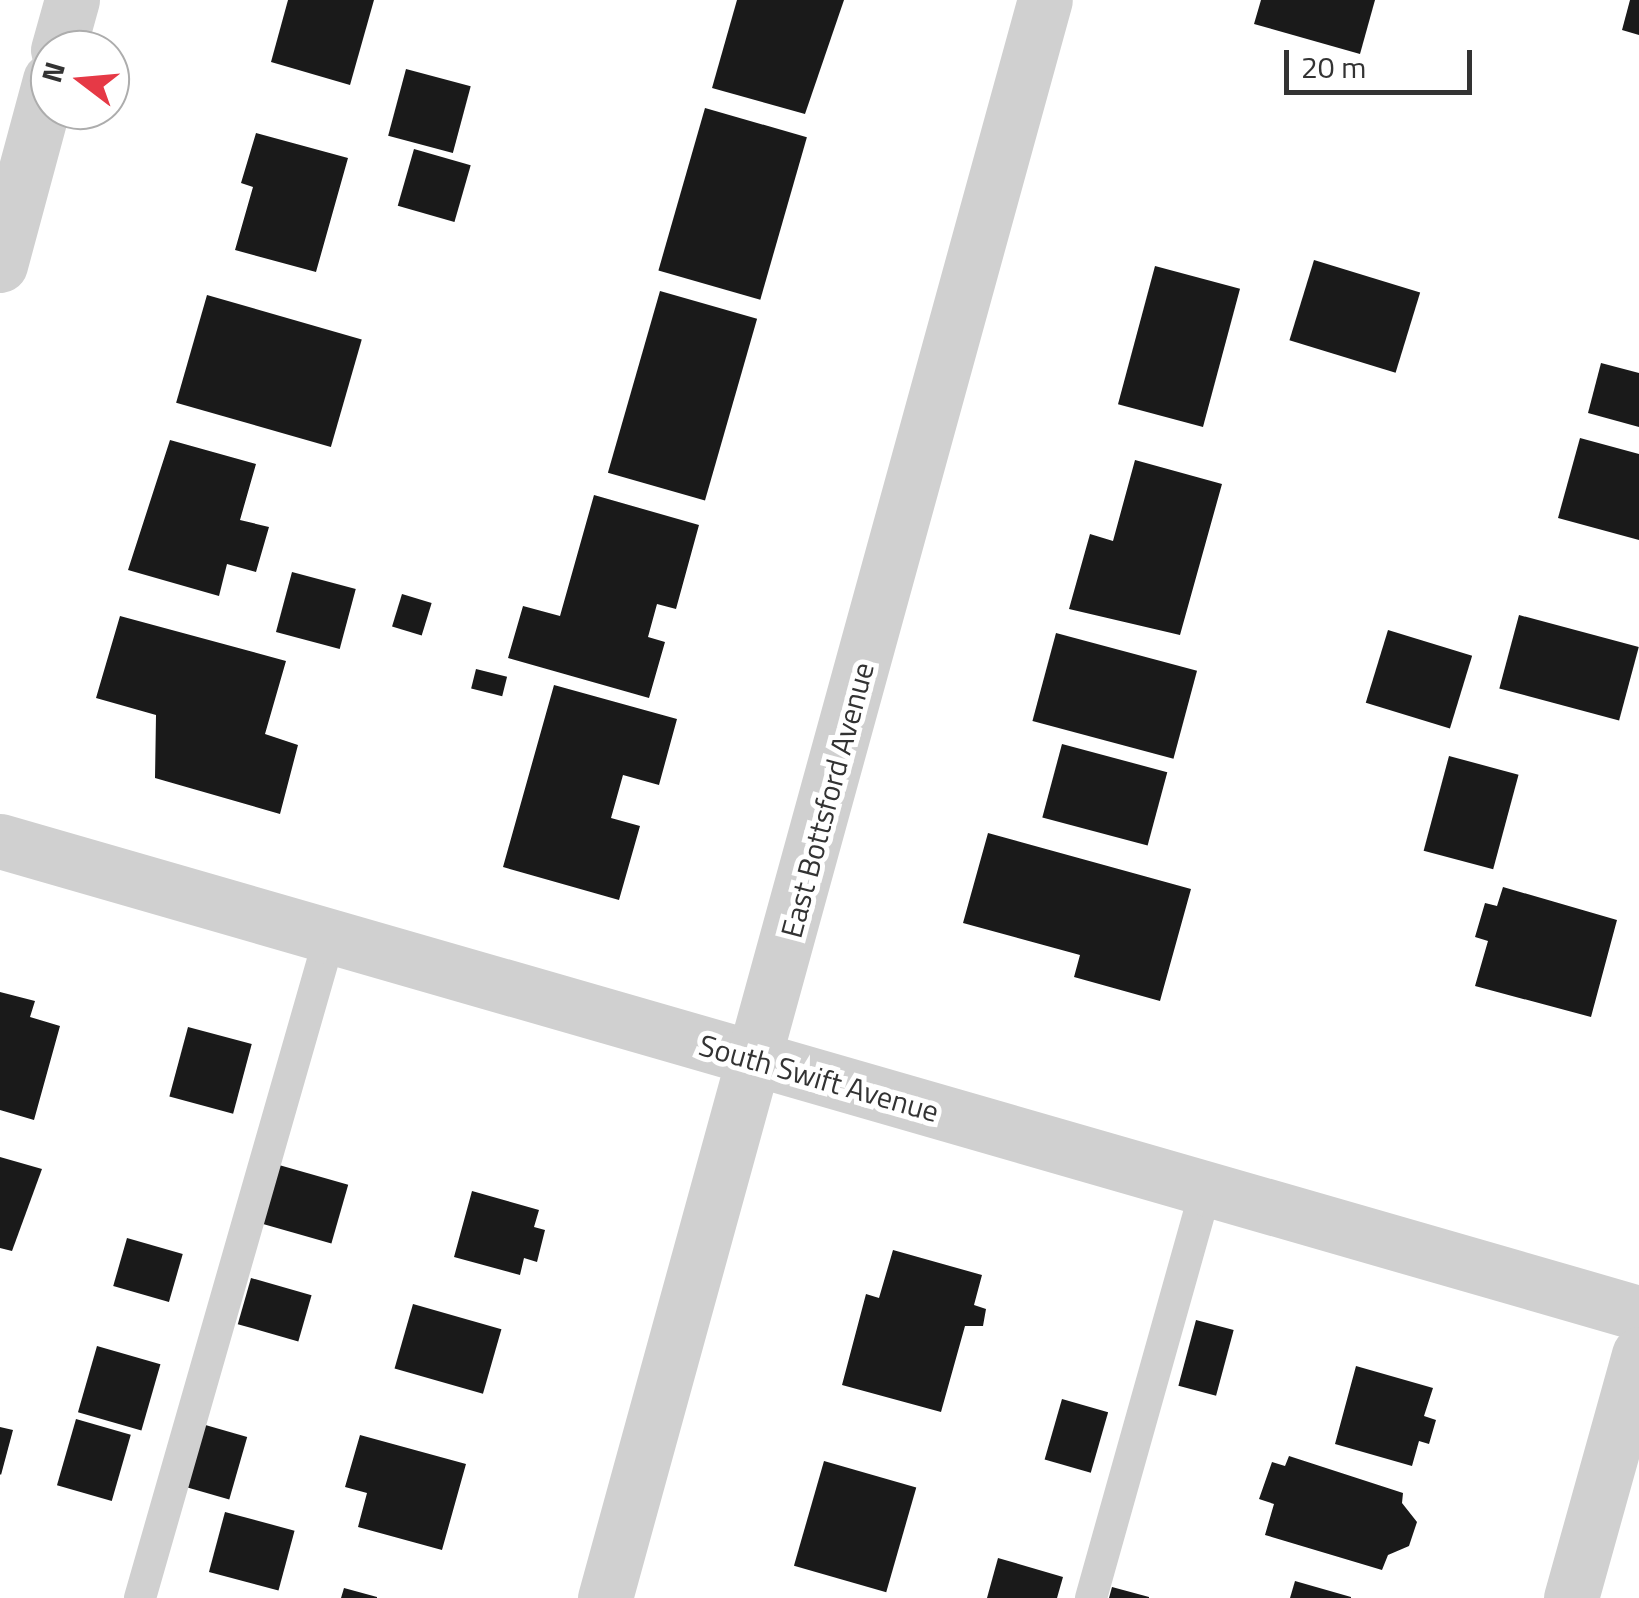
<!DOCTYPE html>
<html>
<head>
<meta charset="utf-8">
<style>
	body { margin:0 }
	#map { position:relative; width:1639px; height:1598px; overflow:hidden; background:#fff; font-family:"Titillium Web",sans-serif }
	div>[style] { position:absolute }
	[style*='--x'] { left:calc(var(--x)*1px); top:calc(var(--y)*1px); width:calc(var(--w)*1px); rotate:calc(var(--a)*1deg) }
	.building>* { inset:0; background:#1a1a1a; transform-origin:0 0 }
	.lane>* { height:32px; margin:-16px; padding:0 16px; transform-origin:16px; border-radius:16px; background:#d0d0d0 }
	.street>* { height:55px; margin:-27.5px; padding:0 27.5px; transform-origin:27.5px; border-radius:27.5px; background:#d0d0d0 }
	span { translate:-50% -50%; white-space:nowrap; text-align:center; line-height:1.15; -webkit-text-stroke:10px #fff; paint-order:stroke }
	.street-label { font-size:30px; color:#333 }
	.north { position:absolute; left:30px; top:30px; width:100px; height:100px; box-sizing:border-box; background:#fff; border:2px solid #adadad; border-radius:50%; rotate:286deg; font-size:28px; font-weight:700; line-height:40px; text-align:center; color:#333 }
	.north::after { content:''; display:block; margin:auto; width:35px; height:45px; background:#e63946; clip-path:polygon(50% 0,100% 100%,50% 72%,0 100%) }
	.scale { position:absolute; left:1284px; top:50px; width:188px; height:45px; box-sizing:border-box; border:5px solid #333; border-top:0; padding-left:12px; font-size:30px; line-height:35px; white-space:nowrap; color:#333; -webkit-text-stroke:8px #fff; paint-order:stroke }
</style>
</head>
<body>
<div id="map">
	<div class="building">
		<div style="clip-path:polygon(288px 0,374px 0,350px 85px,271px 62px)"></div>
		<div style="clip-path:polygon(737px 0,844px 0,805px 114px,712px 88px)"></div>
		<div style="clip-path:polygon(1261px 0,1375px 0,1360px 54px,1254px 24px)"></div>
		<div style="clip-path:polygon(1630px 0,1639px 0,1639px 35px,1622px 30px)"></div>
		<div style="left:406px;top:69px;width:67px;height:69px;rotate:15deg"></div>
		<div style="left:705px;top:108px;width:106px;height:169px;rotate:16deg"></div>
		<div style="clip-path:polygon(256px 133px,348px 158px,316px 272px,235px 250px,253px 187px,241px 183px)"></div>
		<div style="left:414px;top:149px;width:59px;height:59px;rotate:16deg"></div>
		<div style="left:1314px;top:260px;width:111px;height:84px;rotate:17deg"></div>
		<div style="left:1155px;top:266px;width:88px;height:143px;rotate:15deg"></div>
		<div style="left:660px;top:291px;width:101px;height:189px;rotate:16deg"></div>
		<div style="left:207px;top:295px;width:161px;height:112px;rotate:16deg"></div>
		<div style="clip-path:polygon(1601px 363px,1639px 373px,1639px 427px,1588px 413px)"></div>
		<div style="clip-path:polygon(1580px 438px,1639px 454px,1639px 540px,1558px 518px)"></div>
		<div style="clip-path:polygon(170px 440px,256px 464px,240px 520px,269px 527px,256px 572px,227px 564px,219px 596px,128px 570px)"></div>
		<div style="clip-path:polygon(1135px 460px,1222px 484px,1180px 635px,1069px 609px,1090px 534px,1113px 541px)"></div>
		<div style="clip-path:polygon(594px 495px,699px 525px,676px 609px,657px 604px,648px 637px,665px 642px,649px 698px,508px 658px,523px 606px,560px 616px)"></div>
		<div style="left:292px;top:572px;width:66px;height:62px;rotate:15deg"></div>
		<div style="left:402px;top:594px;width:31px;height:34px;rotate:17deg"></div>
		<div style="left:1519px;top:615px;width:124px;height:76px;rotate:15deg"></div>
		<div style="clip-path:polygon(120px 616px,286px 661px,265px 734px,298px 745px,280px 814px,155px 778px,156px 715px,96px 698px)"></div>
		<div style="left:1388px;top:630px;width:88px;height:76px;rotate:17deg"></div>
		<div style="left:1056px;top:633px;width:146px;height:91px;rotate:15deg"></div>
		<div style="left:476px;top:669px;width:32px;height:20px;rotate:14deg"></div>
		<div style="clip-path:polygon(554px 685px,677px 719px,659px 785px,623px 775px,611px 818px,640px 826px,619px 900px,503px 867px)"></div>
		<div style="left:1062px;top:744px;width:109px;height:76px;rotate:15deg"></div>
		<div style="left:1449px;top:756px;width:72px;height:98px;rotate:15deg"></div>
		<div style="clip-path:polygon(988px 833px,1191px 889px,1160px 1001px,1074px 977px,1080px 955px,963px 923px)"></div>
		<div style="clip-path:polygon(1503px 887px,1617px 920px,1591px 1017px,1475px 986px,1488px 941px,1475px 937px,1485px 903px,1497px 906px)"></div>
		<div style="clip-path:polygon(0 992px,35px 1001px,30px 1017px,60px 1026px,34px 1120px,0 1110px)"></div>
		<div style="left:188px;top:1027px;width:66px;height:72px;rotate:15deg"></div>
		<div style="clip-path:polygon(0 1157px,42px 1169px,12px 1251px,0 1248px)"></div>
		<div style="left:279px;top:1165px;width:72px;height:61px;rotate:16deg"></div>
		<div style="clip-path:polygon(472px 1191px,539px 1210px,534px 1227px,545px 1230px,537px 1262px,524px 1258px,520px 1275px,454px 1257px)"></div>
		<div style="left:127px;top:1238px;width:58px;height:50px;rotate:16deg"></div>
		<div style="clip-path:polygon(893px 1250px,982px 1275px,974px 1305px,986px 1309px,983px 1326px,965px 1326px,941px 1412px,842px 1385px,866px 1294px,879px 1298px)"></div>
		<div style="left:251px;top:1278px;width:63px;height:48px;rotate:16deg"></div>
		<div style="left:413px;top:1304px;width:92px;height:67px;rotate:16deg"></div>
		<div style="left:1196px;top:1320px;width:39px;height:68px;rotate:15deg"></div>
		<div style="left:97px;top:1346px;width:66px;height:69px;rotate:16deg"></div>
		<div style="clip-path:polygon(1356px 1366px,1433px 1388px,1424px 1416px,1436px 1420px,1429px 1444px,1419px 1441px,1412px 1466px,1335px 1444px)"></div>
		<div style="left:1062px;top:1399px;width:48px;height:63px;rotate:16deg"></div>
		<div style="left:76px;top:1419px;width:57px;height:69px;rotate:16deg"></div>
		<div style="left:202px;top:1424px;width:47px;height:65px;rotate:16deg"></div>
		<div style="clip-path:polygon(0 1427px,13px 1430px,1px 1475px,0 1474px)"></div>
		<div style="clip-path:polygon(360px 1435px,466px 1464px,442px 1550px,358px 1527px,367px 1493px,345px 1487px)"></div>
		<div style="clip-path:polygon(1289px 1456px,1403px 1493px,1402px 1503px,1417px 1522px,1409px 1546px,1388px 1555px,1382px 1570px,1265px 1535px,1274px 1504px,1259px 1499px,1272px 1462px,1285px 1466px)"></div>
		<div style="left:824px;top:1461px;width:96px;height:109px;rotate:16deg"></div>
		<div style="left:225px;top:1512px;width:72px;height:62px;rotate:15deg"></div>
		<div style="clip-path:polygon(998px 1558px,1063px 1577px,1057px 1598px,987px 1598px)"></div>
		<div style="clip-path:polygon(1295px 1581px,1351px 1597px,1351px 1598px,1290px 1598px)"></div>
		<div style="clip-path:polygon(1112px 1587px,1149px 1597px,1149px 1598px,1109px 1598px)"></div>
		<div style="clip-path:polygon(344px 1588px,377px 1597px,377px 1598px,341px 1598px)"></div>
	</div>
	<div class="lane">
		<div style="--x:140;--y:1598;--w:689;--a:-73.99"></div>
		<div style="--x:1091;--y:1598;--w:425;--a:-74.3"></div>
	</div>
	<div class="street">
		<div style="--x:58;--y:50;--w:52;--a:-74.4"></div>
		<div style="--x:0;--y:265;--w:192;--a:-74.9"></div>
		<div style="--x:0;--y:841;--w:1706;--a:16.07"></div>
		<div style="--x:605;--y:1598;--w:1657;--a:-74.61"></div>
		<div style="--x:1571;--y:1598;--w:253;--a:-74.4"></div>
	</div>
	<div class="street-label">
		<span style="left:827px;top:800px;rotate:-75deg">East Bottsford Avenue</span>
		<span style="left:819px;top:1078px;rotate:16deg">South Swift Avenue</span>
	</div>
	<div class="north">N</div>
	<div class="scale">20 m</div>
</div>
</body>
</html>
